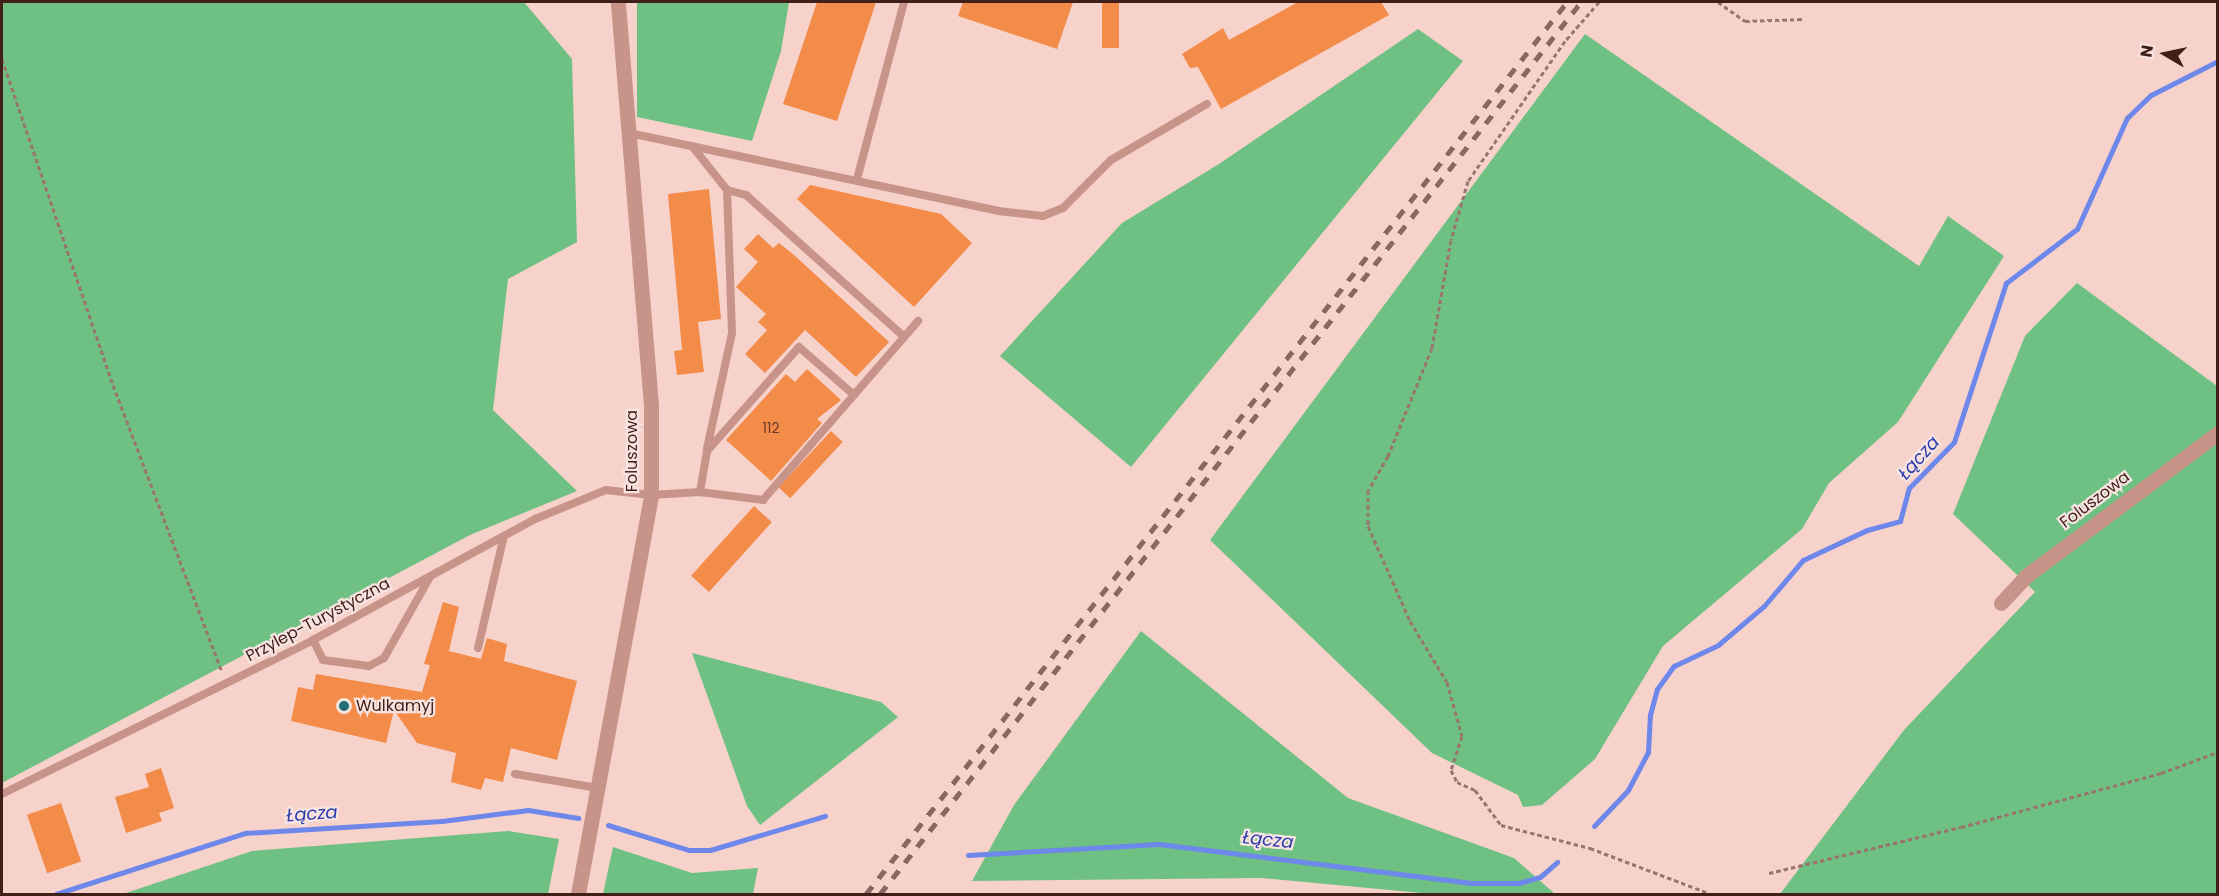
<!DOCTYPE html>
<html>
<head>
<meta charset="utf-8">
<style>
	body { margin:0 }
	#map { position:relative; width:2219px; height:896px; overflow:hidden; background:#f7d2cb; font-family:Poppins,sans-serif }
	div>[style] { position:absolute }
	[style*='--x'] { left:calc(var(--x)*1px); top:calc(var(--y)*1px); width:calc(var(--w)*1px); rotate:calc(var(--a)*1deg) }
	.green>* { inset:0; background:#6ec083 }
	.stream>* { height:5px; margin:-2.5px; padding:0 2.5px; transform-origin:2.5px; border-radius:2.5px; background:#6e87ea }
	.building>* { inset:0; background:#f38b49; transform-origin:0 0 }
	.path>* { height:3px; margin-top:-1.5px; transform-origin:0; background:repeating-linear-gradient(90deg,#98756f 0 4.5px,transparent 0 7.5px) }
	.lane>* { height:8px; margin:-4px; padding:0 4px; transform-origin:4px; border-radius:4px; background:#c89388 }
	.street>* { height:15px; margin:-7.5px; padding:0 7.5px; transform-origin:7.5px; border-radius:7.5px; background:#c89388 }
	.rail>* { height:4.5px; margin-top:-2.25px; transform-origin:0; background:repeating-linear-gradient(90deg,#8a6861 0 10px,transparent 0 20px) }
	.dots>* { width:16px; height:16px; translate:-50% -50%; box-sizing:border-box; border:3px solid #f7e4e1; border-radius:50% }
	span { translate:-50% -50%; white-space:nowrap; text-align:center; line-height:1.15; -webkit-text-stroke:4.5px #f7e4e1; paint-order:stroke }
	.number-label { font-size:14px; color:#6d3a25 }
	.number-label span { -webkit-text-stroke-width:0 }
	.street-label { font-size:16px; color:#401f19 }
	.poi-label { font-size:16px; color:#401f19 }
	.left { translate:0 -50%; text-align:left }
	.water-label { font-size:18px; color:#2f3daf; font-style:italic }
	.frame { position:absolute; inset:0; border:3px solid #401f19; pointer-events:none }
	.north { position:absolute; left:2135px; top:24px; width:60px; height:60px; -webkit-text-stroke:4px #f7e4e1; paint-order:stroke; rotate:279deg; font-size:16px; font-weight:700; line-height:24px; text-align:center; color:#401f19 }
	.north::after { content:''; display:block; margin:auto; width:21px; height:27px; background:#401f19; clip-path:polygon(50% 0,100% 100%,50% 72%,0 100%) }
</style>
</head>
<body>
<div id="map">
	<div class="green">
		<div style="clip-path:polygon(2px 2px,524px 2px,572px 59px,577px 242px,508px 279px,493px 410px,577px 491px,470px 535px,2px 783px)"></div>
		<div style="clip-path:polygon(637px 2px,789px 2px,781px 51px,752px 141px,637px 117px)"></div>
		<div style="clip-path:polygon(1418px 29px,1463px 61px,1131px 467px,1000px 356px,1122px 223px,1219px 164px)"></div>
		<div style="clip-path:polygon(1585px 34px,1919px 266px,1948px 216px,2004px 256px,1898px 422px,1829px 483px,1802px 529px,1663px 646px,1595px 759px,1542px 805px,1523px 807px,1518px 795px,1432px 753px,1210px 540px)"></div>
		<div style="clip-path:polygon(2077px 283px,2217px 386px,2217px 894px,1780px 894px,1904px 730px,2035px 592px,1953px 514px,2025px 336px)"></div>
		<div style="clip-path:polygon(1141px 631px,1348px 798px,1514px 858px,1555px 894px,1432px 894px,1262px 878px,972px 881px,1014px 805px)"></div>
		<div style="clip-path:polygon(692px 653px,881px 702px,898px 717px,760px 825px,747px 806px)"></div>
		<div style="clip-path:polygon(508px 831px,559px 839px,548px 894px,123px 894px,252px 851px)"></div>
		<div style="clip-path:polygon(613px 847px,692px 873px,758px 868px,753px 894px,603px 894px)"></div>
	</div>
	<div class="stream">
		<div style="--x:608;--y:825;--w:85;--a:17.2"></div>
		<div style="--x:689;--y:850;--w:21;--a:0"></div>
		<div style="--x:710;--y:850;--w:120;--a:-16.5"></div>
		<div style="--x:1594;--y:826;--w:50;--a:-46.6"></div>
		<div style="--x:1628;--y:790;--w:43;--a:-62.2"></div>
		<div style="--x:1648;--y:752;--w:37;--a:-87"></div>
		<div style="--x:1650;--y:715;--w:27;--a:-75"></div>
		<div style="--x:1657;--y:689;--w:29;--a:-54"></div>
		<div style="--x:1674;--y:666;--w:49;--a:-25.5"></div>
		<div style="--x:1718;--y:645;--w:60;--a:-40.3"></div>
		<div style="--x:1764;--y:606;--w:60;--a:-49.7"></div>
		<div style="--x:1803;--y:560;--w:71;--a:-25.1"></div>
		<div style="--x:1867;--y:530;--w:34;--a:-15"></div>
		<div style="--x:1900;--y:521;--w:34;--a:-75"></div>
		<div style="--x:1909;--y:488;--w:64;--a:-45.6"></div>
		<div style="--x:1954;--y:442;--w:167;--a:-71.9"></div>
		<div style="--x:2006;--y:283;--w:89;--a:-37.3"></div>
		<div style="--x:2077;--y:229;--w:122;--a:-65.8"></div>
		<div style="--x:2127;--y:118;--w:33;--a:-44"></div>
		<div style="--x:2151;--y:95;--w:75;--a:-26.9"></div>
		<div style="--x:968;--y:855;--w:191;--a:-3.3"></div>
		<div style="--x:1159;--y:844;--w:315;--a:7.1"></div>
		<div style="--x:1472;--y:883;--w:47;--a:0"></div>
		<div style="--x:1519;--y:883;--w:22;--a:-16"></div>
		<div style="--x:1540;--y:877;--w:23;--a:-41"></div>
		<div style="--x:56;--y:894;--w:199;--a:-17.9"></div>
		<div style="--x:245;--y:833;--w:197;--a:-3.5"></div>
		<div style="--x:442;--y:821;--w:87;--a:-7.3"></div>
		<div style="--x:528;--y:810;--w:51;--a:9.1"></div>
	</div>
	<div class="building">
		<div style="clip-path:polygon(817px 2px,876px 2px,837px 121px,783px 104px)"></div>
		<div style="clip-path:polygon(963px 2px,1073px 2px,1057px 49px,958px 16px)"></div>
		<div style="left:1102px;top:2px;width:17px;height:46px"></div>
		<div style="clip-path:polygon(1298px 2px,1381px 2px,1389px 15px,1221px 109px,1198px 67px,1190px 68px,1182px 54px,1223px 28px,1229px 40px)"></div>
		<div style="clip-path:polygon(810px 185px,941px 214px,972px 243px,914px 307px,797px 199px)"></div>
		<div style="clip-path:polygon(709px 189px,721px 319px,698px 322px,704px 372px,677px 375px,674px 351px,682px 350px,668px 194px)"></div>
		<div style="clip-path:polygon(758px 234px,773px 248px,779px 243px,794px 255px,889px 342px,856px 377px,805px 330px,765px 373px,745px 354px,767px 330px,758px 322px,766px 314px,736px 287px,758px 262px,744px 249px)"></div>
		<div style="clip-path:polygon(807px 369px,841px 400px,817px 419px,822px 423px,771px 481px,726px 440px,786px 374px,795px 382px)"></div>
		<div style="left:831px;top:431px;width:16px;height:77px;rotate:43deg"></div>
		<div style="left:754px;top:506px;width:24px;height:94px;rotate:42deg"></div>
		<div style="clip-path:polygon(443px 602px,459px 607px,449px 651px,481px 659px,487px 638px,507px 644px,504px 661px,577px 681px,557px 760px,511px 748px,503px 782px,485px 778px,481px 790px,451px 782px,456px 753px,417px 743px,394px 710px,386px 743px,291px 721px,298px 687px,313px 690px,316px 674px,422px 692px,430px 665px,424px 664px)"></div>
		<div style="clip-path:polygon(161px 768px,174px 808px,159px 813px,162px 821px,126px 833px,115px 797px,149px 787px,145px 774px)"></div>
		<div style="left:61px;top:803px;width:62px;height:36px;rotate:71deg"></div>
	</div>
	<div class="path">
		<div style="--x:1599;--y:2;--w:52;--a:131.1"></div>
		<div style="--x:1565;--y:41;--w:170;--a:124.7"></div>
		<div style="--x:1468;--y:181;--w:61;--a:106.1"></div>
		<div style="--x:1451;--y:240;--w:110;--a:100"></div>
		<div style="--x:1432;--y:348;--w:117;--a:112.2"></div>
		<div style="--x:1388;--y:456;--w:39;--a:120"></div>
		<div style="--x:1368;--y:490;--w:36;--a:90"></div>
		<div style="--x:1368;--y:526;--w:104;--a:66.1"></div>
		<div style="--x:1410;--y:621;--w:71;--a:58.8"></div>
		<div style="--x:1447;--y:682;--w:56;--a:74.5"></div>
		<div style="--x:1462;--y:736;--w:36;--a:108"></div>
		<div style="--x:1451;--y:770;--w:13;--a:63"></div>
		<div style="--x:1457;--y:782;--w:20;--a:24"></div>
		<div style="--x:1475;--y:790;--w:44;--a:53.4"></div>
		<div style="--x:1501;--y:825;--w:92;--a:14.5"></div>
		<div style="--x:1590;--y:848;--w:129;--a:20.8"></div>
		<div style="--x:1718;--y:2;--w:33;--a:35"></div>
		<div style="--x:1745;--y:21;--w:59;--a:-1.9"></div>
		<div style="--x:2;--y:59;--w:344;--a:71.2"></div>
		<div style="--x:113;--y:385;--w:307;--a:69.2"></div>
		<div style="--x:1769;--y:873;--w:197;--a:-13.5"></div>
		<div style="--x:1961;--y:827;--w:207;--a:-15.1"></div>
		<div style="--x:2161;--y:773;--w:61;--a:-20.2"></div>
	</div>
	<div class="lane">
		<div style="--x:629;--y:133;--w:377;--a:11.9"></div>
		<div style="--x:998;--y:211;--w:45;--a:6.3"></div>
		<div style="--x:1043;--y:216;--w:22;--a:-22"></div>
		<div style="--x:1063;--y:208;--w:68;--a:-45"></div>
		<div style="--x:1111;--y:160;--w:111;--a:-30.3"></div>
		<div style="--x:692;--y:146;--w:56;--a:51.5"></div>
		<div style="--x:727;--y:190;--w:143;--a:88"></div>
		<div style="--x:732;--y:333;--w:119;--a:102.2"></div>
		<div style="--x:857;--y:179;--w:183;--a:-75.1"></div>
		<div style="--x:727;--y:190;--w:20;--a:15"></div>
		<div style="--x:746;--y:195;--w:212;--a:41.9"></div>
		<div style="--x:854;--y:395;--w:73;--a:-138.9"></div>
		<div style="--x:799;--y:347;--w:139;--a:131.5"></div>
		<div style="--x:707;--y:451;--w:42;--a:99.7"></div>
		<div style="--x:700;--y:492;--w:64;--a:7.2"></div>
		<div style="--x:763;--y:500;--w:237;--a:-49.1"></div>
		<div style="--x:313;--y:640;--w:22;--a:63"></div>
		<div style="--x:323;--y:660;--w:46;--a:7.4"></div>
		<div style="--x:369;--y:666;--w:17;--a:-28"></div>
		<div style="--x:384;--y:658;--w:93;--a:-60.4"></div>
		<div style="--x:478;--y:648;--w:111;--a:-77"></div>
		<div style="--x:515;--y:774;--w:84;--a:9.6"></div>
		<div style="--x:2;--y:794;--w:347;--a:-26.3"></div>
		<div style="--x:313;--y:640;--w:253;--a:-28.6"></div>
		<div style="--x:535;--y:519;--w:77;--a:-22.2"></div>
		<div style="--x:606;--y:490;--w:45;--a:6.3"></div>
		<div style="--x:651;--y:495;--w:49;--a:-3.5"></div>
	</div>
	<div class="street">
		<div style="--x:2001;--y:603;--w:37;--a:-47"></div>
		<div style="--x:2026;--y:576;--w:239;--a:-36.7"></div>
		<div style="--x:578;--y:894;--w:406;--a:-79.6"></div>
		<div style="--x:651;--y:495;--w:90;--a:-90"></div>
		<div style="--x:651;--y:405;--w:404;--a:-94.7"></div>
	</div>
	<div class="rail">
		<div style="--x:866;--y:894;--w:1134;--a:-51.84"></div>
		<div style="--x:880;--y:894;--w:1134;--a:-51.84"></div>
	</div>
	<div class="dots">
		<div style="left:344px;top:706px;background:#256d79"></div>
	</div>
	<div class="number-label">
		<span style="left:771px;top:428px">112</span>
	</div>
	<div class="street-label">
		<span style="left:632px;top:451px;rotate:-90deg">Foluszowa</span>
		<span style="left:2095px;top:500px;rotate:-37deg">Foluszowa</span>
		<span style="left:318px;top:620px;rotate:-28deg">Przylep-Turystyczna</span>
	</div>
	<div class="poi-label">
		<span class="left" style="left:356px;top:706px">Wulkamyj</span>
	</div>
	<div class="water-label">
		<span style="left:1919px;top:458px;rotate:-48deg">Łącza</span>
		<span style="left:312px;top:814px;rotate:-4deg">Łącza</span>
		<span style="left:1268px;top:840px;rotate:6deg">Łącza</span>
	</div>
	<div class="frame"></div>
	<div class="north">N</div>
</div>
</body>
</html>
